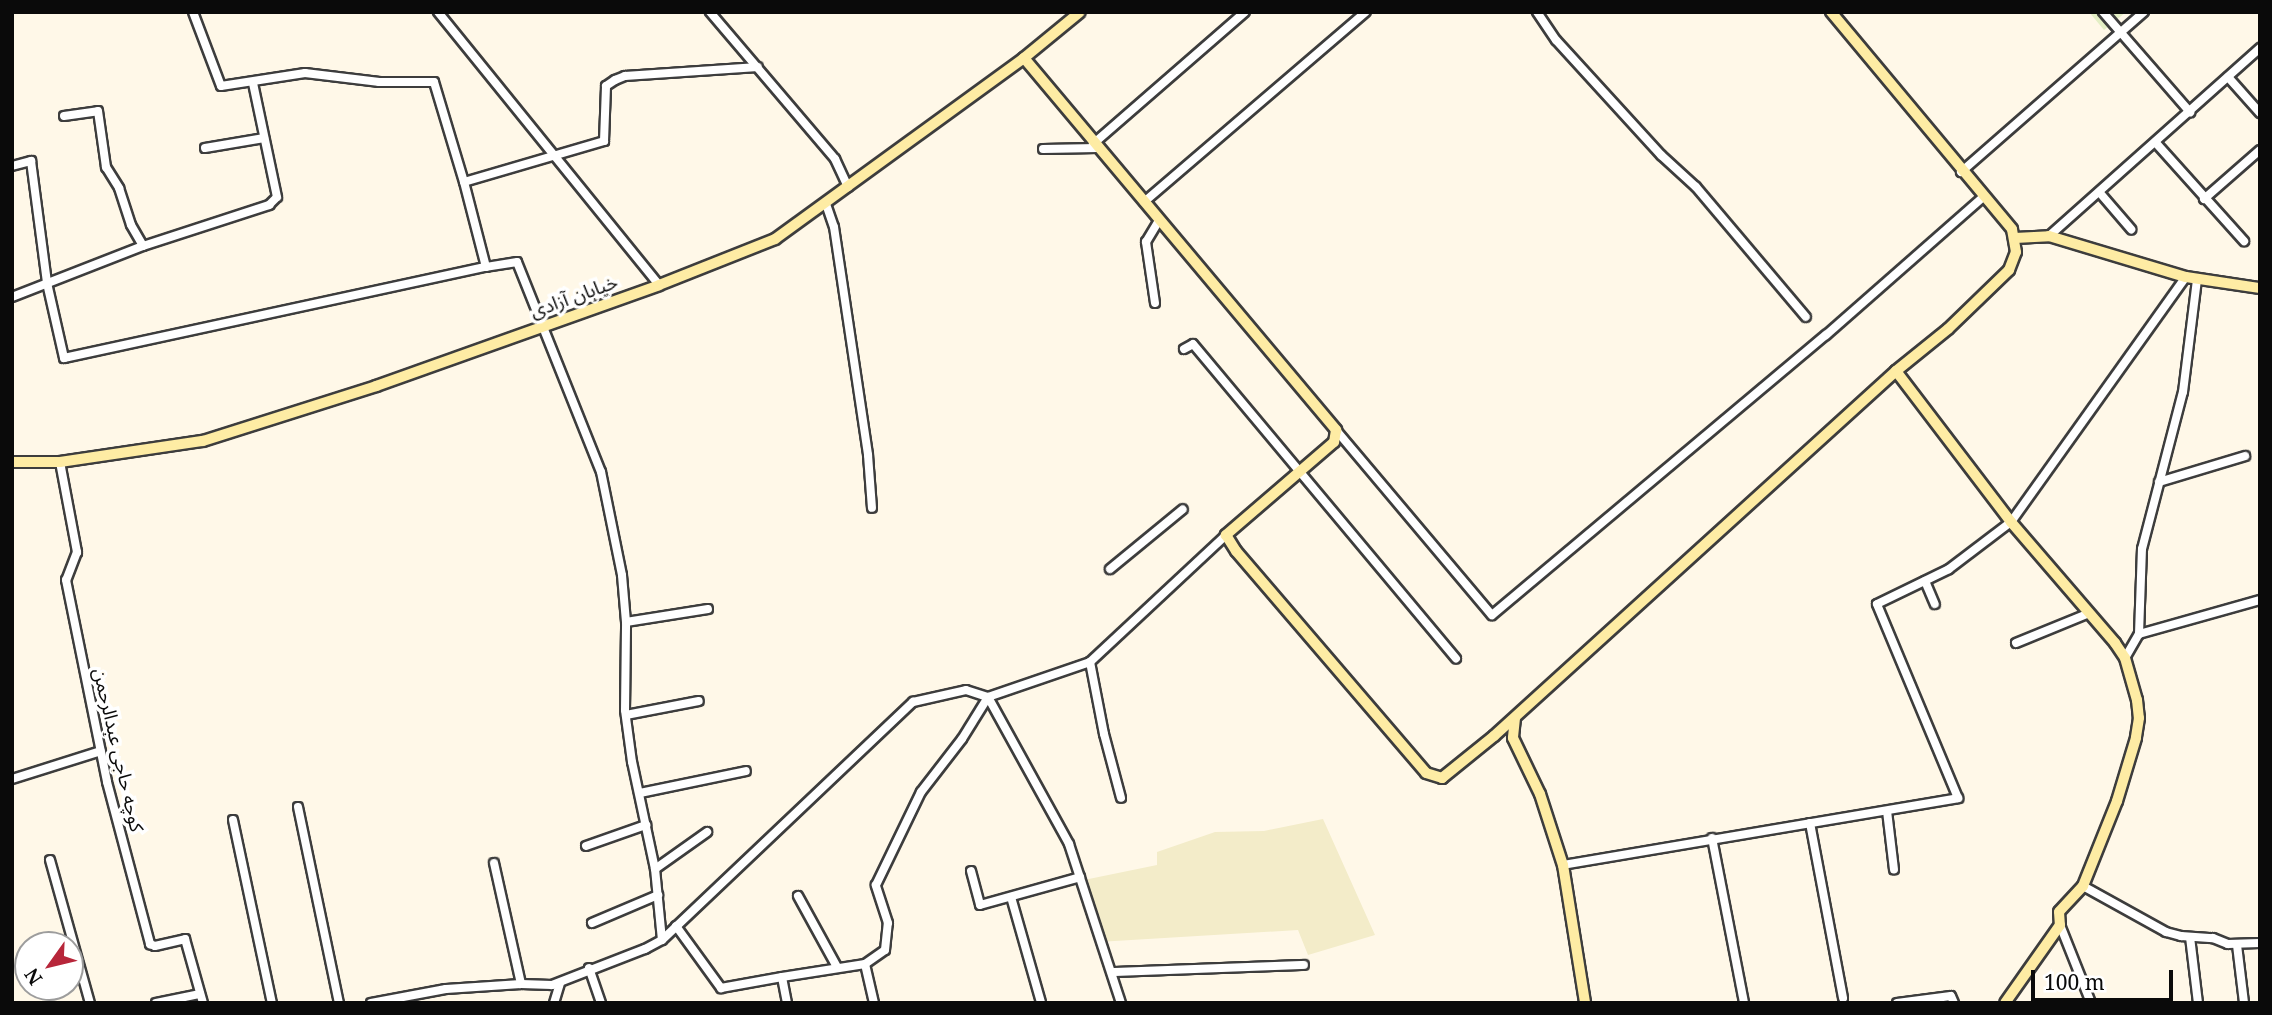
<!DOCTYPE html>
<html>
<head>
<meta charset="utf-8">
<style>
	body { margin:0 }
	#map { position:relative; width:2272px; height:1015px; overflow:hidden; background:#fff8e8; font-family:"Noto Serif","Noto Sans Arabic",serif }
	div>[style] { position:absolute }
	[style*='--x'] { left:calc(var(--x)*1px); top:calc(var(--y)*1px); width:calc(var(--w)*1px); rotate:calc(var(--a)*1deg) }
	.farmland>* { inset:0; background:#f3ecc9 }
	.pitch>* { inset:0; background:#e4efc5 }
	.roads { filter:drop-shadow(2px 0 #3d3d3d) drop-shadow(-2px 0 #3d3d3d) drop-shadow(0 2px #3d3d3d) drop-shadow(0 -2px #3d3d3d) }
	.street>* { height:8px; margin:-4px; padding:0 4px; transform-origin:4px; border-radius:4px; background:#fff }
	.secondary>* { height:10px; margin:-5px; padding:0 5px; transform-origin:5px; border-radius:5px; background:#feeca4 }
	span { translate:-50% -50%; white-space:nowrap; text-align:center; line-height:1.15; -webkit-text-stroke:7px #fff; paint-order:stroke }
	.street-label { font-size:19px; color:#0a0a0a }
	.frame { position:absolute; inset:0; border:14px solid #0a0a0a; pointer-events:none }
	.north { position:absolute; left:14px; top:931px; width:70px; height:70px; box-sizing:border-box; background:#fff; border:2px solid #9d9d9d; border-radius:50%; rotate:236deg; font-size:19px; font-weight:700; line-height:28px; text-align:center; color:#0a0a0a }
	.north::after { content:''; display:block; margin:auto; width:24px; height:32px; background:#b7263a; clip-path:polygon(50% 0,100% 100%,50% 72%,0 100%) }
	.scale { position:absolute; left:2031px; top:970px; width:142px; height:32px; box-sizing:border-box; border:4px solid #0a0a0a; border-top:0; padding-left:9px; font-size:21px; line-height:24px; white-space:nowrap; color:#0a0a0a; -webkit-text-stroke:5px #fff; paint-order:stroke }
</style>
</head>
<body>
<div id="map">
	<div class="farmland">
		<div style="clip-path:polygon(1323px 819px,1375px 935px,1308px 955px,1298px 930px,1098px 942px,1079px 881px,1157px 865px,1157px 852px,1215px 832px,1264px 831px)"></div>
	</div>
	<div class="pitch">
		<div style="clip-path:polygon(2089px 12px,2126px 12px,2104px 30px)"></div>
	</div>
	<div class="roads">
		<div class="street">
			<div style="--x:193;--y:12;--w:79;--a:69.3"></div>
			<div style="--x:221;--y:86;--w:85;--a:-8.8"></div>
			<div style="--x:305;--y:73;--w:75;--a:6.9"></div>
			<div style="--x:379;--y:82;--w:55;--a:0"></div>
			<div style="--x:434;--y:82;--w:104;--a:73.3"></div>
			<div style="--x:438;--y:12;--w:351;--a:51"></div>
			<div style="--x:710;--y:12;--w:193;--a:49.6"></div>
			<div style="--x:835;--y:159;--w:31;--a:65"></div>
			<div style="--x:1537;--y:12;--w:34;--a:56"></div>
			<div style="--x:1556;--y:40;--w:156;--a:47.6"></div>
			<div style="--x:1661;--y:155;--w:47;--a:42.4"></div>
			<div style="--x:1696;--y:187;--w:170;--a:49.8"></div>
			<div style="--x:2103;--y:12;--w:133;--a:49"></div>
			<div style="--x:2228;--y:77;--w:48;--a:48.4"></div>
			<div style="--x:64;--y:116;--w:34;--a:-8"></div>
			<div style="--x:98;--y:111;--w:57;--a:81.9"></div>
			<div style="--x:106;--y:167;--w:25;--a:58"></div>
			<div style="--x:119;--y:188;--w:39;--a:72"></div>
			<div style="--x:131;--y:225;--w:24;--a:60"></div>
			<div style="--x:2156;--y:143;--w:132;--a:48.1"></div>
			<div style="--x:1093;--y:144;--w:201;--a:-41"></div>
			<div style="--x:205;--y:148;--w:60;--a:-9.6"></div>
			<div style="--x:1043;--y:149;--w:54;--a:-1.1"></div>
			<div style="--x:12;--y:166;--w:20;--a:-15"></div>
			<div style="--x:31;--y:161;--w:123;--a:82.5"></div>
			<div style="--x:47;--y:283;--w:77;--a:77.2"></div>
			<div style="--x:64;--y:358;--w:432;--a:-12.2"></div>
			<div style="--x:1961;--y:172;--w:243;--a:-41.2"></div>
			<div style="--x:2100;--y:193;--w:48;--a:49.3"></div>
			<div style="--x:2204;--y:199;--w:74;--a:-41.2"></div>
			<div style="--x:1144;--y:202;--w:292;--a:-40.6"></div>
			<div style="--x:826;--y:204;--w:24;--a:71"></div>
			<div style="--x:834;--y:227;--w:231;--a:81.5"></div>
			<div style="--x:868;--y:455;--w:53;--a:85.7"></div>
			<div style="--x:2049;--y:236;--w:283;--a:-41.7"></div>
			<div style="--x:12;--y:297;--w:141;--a:-21.3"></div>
			<div style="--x:143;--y:246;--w:133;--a:-18"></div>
			<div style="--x:269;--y:205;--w:11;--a:-45"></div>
			<div style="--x:277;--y:197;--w:116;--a:-101.9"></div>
			<div style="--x:1155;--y:303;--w:62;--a:-98.4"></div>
			<div style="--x:1146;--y:242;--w:26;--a:-59"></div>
			<div style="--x:1184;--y:349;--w:10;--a:-29"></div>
			<div style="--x:1193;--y:344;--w:410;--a:50.1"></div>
			<div style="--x:1336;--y:430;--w:242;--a:49.9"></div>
			<div style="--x:1492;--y:615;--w:436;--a:-40"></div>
			<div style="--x:1826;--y:335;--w:209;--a:-41.3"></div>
			<div style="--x:60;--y:462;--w:92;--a:79.3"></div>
			<div style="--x:77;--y:552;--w:30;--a:111"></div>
			<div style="--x:66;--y:580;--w:206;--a:78.5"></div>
			<div style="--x:107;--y:782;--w:168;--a:75.1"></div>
			<div style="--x:150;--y:944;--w:5;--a:22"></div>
			<div style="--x:155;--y:946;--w:31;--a:-13"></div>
			<div style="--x:185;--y:939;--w:66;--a:74.3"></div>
			<div style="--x:2159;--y:482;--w:90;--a:-16.8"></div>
			<div style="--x:1110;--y:569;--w:94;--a:-39.4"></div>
			<div style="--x:1925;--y:581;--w:25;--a:67"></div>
			<div style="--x:626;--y:622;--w:83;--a:-9"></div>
			<div style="--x:2139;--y:634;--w:126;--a:-15.7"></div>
			<div style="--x:2016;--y:643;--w:77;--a:-22.2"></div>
			<div style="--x:2125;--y:658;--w:28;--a:-60"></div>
			<div style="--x:2139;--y:634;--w:85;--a:-88"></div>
			<div style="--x:2142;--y:549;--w:162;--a:-75.4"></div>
			<div style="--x:2183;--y:392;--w:114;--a:-82.9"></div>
			<div style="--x:1090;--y:662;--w:73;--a:79"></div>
			<div style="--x:1104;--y:734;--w:66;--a:75.1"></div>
			<div style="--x:988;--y:697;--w:168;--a:61.1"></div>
			<div style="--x:1069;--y:844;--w:167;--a:71.9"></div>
			<div style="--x:626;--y:715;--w:74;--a:-10.9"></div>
			<div style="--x:12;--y:779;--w:93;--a:-17.5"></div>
			<div style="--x:640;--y:793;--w:108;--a:-11.7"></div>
			<div style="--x:298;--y:807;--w:200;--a:78.2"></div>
			<div style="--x:1887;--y:811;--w:59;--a:83.2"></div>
			<div style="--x:233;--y:820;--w:187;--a:78"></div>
			<div style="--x:1810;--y:823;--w:178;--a:79.3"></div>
			<div style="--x:1712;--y:838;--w:168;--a:79"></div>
			<div style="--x:586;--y:846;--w:64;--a:-19.3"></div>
			<div style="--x:50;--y:860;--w:148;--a:74.4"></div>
			<div style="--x:494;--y:863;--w:124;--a:77.4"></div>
			<div style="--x:1563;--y:865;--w:401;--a:-9.6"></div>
			<div style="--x:1958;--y:798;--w:210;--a:-112.7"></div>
			<div style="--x:1877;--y:604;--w:80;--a:-25.9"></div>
			<div style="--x:1949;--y:569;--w:78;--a:-37.2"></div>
			<div style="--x:2011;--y:522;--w:301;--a:-54.5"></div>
			<div style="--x:655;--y:869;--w:64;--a:-35.4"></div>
			<div style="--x:971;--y:871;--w:35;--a:75"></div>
			<div style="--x:980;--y:905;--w:104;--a:-15.6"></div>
			<div style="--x:2083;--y:886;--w:95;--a:29"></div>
			<div style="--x:2166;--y:932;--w:16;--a:15"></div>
			<div style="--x:2181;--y:936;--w:32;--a:4"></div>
			<div style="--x:2213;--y:938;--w:16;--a:22"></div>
			<div style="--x:2228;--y:944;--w:32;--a:-2"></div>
			<div style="--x:798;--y:896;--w:81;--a:61.2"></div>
			<div style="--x:1011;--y:897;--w:109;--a:74.1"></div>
			<div style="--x:592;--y:923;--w:72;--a:-23"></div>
			<div style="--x:2060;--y:925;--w:84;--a:68.3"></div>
			<div style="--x:676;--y:926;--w:77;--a:54"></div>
			<div style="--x:721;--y:988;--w:62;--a:-10.2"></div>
			<div style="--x:2190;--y:937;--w:66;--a:83.1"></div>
			<div style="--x:662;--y:940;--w:71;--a:-95.6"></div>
			<div style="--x:655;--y:869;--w:109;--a:-102.1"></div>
			<div style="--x:632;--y:762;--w:52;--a:-97.7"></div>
			<div style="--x:625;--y:710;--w:88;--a:-89.3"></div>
			<div style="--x:626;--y:622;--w:47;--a:-94.9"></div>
			<div style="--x:622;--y:575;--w:105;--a:-101.5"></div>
			<div style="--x:601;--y:472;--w:226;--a:-111.8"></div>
			<div style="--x:517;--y:262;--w:31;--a:171"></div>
			<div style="--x:486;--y:267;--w:88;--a:-104.5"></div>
			<div style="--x:464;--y:182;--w:146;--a:-16.3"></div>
			<div style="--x:604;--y:141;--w:55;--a:-87.9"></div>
			<div style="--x:606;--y:86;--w:11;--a:-34"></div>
			<div style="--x:615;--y:80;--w:11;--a:-22"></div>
			<div style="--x:625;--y:76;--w:133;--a:-3.9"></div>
			<div style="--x:2237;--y:945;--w:58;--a:83.1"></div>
			<div style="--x:589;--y:968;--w:37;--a:71"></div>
			<div style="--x:1112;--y:972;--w:192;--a:-2.1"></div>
			<div style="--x:156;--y:1003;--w:45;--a:-11.6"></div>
			<div style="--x:371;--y:1003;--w:76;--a:-10.6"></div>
			<div style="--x:446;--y:989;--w:75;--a:-3.8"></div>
			<div style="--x:521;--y:984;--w:31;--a:2"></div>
			<div style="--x:552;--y:985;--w:100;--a:-21.2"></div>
			<div style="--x:645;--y:949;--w:19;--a:-28"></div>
			<div style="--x:662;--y:940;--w:346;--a:-43.5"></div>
			<div style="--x:913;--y:702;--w:54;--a:-12.8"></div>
			<div style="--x:966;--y:690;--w:23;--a:18"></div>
			<div style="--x:988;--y:697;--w:108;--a:-18.9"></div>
			<div style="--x:1090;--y:662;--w:186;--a:-43"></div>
			<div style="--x:554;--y:1003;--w:21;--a:-73"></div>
			<div style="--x:787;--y:1003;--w:26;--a:-101"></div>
			<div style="--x:782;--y:977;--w:84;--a:-8.9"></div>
			<div style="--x:874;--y:1003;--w:40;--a:-103"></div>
			<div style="--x:865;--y:964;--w:24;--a:-35"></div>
			<div style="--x:885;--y:950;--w:27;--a:-84"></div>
			<div style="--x:888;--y:923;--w:40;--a:-108"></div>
			<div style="--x:876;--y:885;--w:103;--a:-64.2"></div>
			<div style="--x:921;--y:792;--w:67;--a:-52.3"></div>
			<div style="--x:962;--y:739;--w:49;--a:-58.2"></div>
			<div style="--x:1897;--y:1003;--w:54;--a:-7.4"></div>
			<div style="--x:1951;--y:996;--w:8;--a:67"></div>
		</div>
		<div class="secondary">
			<div style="--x:1024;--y:58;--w:486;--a:50"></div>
			<div style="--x:1336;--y:430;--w:12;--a:99"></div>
			<div style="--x:1334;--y:442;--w:143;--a:139.3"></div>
			<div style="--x:1226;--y:535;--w:19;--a:58"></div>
			<div style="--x:1236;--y:551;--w:292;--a:49.4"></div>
			<div style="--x:1426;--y:773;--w:17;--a:17"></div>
			<div style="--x:1442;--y:778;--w:67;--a:-38.9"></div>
			<div style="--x:1494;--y:736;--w:543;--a:-42.24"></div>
			<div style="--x:1896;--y:371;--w:67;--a:-38.9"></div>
			<div style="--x:1948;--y:329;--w:85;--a:-44"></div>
			<div style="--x:2009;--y:270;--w:19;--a:-69"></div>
			<div style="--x:2016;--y:252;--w:23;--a:-100"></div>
			<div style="--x:2012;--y:229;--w:283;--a:-129.8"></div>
			<div style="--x:2015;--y:238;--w:34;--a:-3"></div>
			<div style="--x:2049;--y:236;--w:143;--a:16.7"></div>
			<div style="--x:2186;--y:277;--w:75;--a:8.5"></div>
			<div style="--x:1896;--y:371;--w:190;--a:52.7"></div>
			<div style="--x:2011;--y:522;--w:160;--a:49.3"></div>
			<div style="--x:2115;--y:643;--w:18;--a:56"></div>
			<div style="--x:2125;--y:658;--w:44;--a:74.1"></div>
			<div style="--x:2137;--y:700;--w:18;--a:84"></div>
			<div style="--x:2139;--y:718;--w:20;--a:99"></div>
			<div style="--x:2136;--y:738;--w:66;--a:106.8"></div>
			<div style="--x:2117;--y:801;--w:92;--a:111.8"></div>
			<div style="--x:2083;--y:886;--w:35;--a:133"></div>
			<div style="--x:2059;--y:912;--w:13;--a:86"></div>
			<div style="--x:2060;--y:925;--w:95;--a:125.2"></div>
			<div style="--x:12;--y:462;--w:48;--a:0"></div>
			<div style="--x:60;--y:462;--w:145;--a:-8.4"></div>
			<div style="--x:203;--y:441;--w:182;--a:-17.6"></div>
			<div style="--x:376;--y:386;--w:300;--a:-19.6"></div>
			<div style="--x:659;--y:285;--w:125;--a:-21.6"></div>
			<div style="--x:775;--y:239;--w:308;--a:-36"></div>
			<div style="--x:1024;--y:58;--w:72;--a:-39.4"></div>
			<div style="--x:1515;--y:718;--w:20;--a:96"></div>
			<div style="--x:1513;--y:738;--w:62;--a:64.3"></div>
			<div style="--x:1540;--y:794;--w:75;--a:72.1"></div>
			<div style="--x:1563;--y:865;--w:140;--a:80.9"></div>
		</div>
	</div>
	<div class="street-label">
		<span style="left:574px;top:297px;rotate:-20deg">خیابان آزادی</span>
		<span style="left:118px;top:750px;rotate:77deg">کوچه حاجی عبدالرحمن</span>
	</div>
	<div class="frame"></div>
	<div class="north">N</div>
	<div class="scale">100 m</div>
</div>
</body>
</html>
